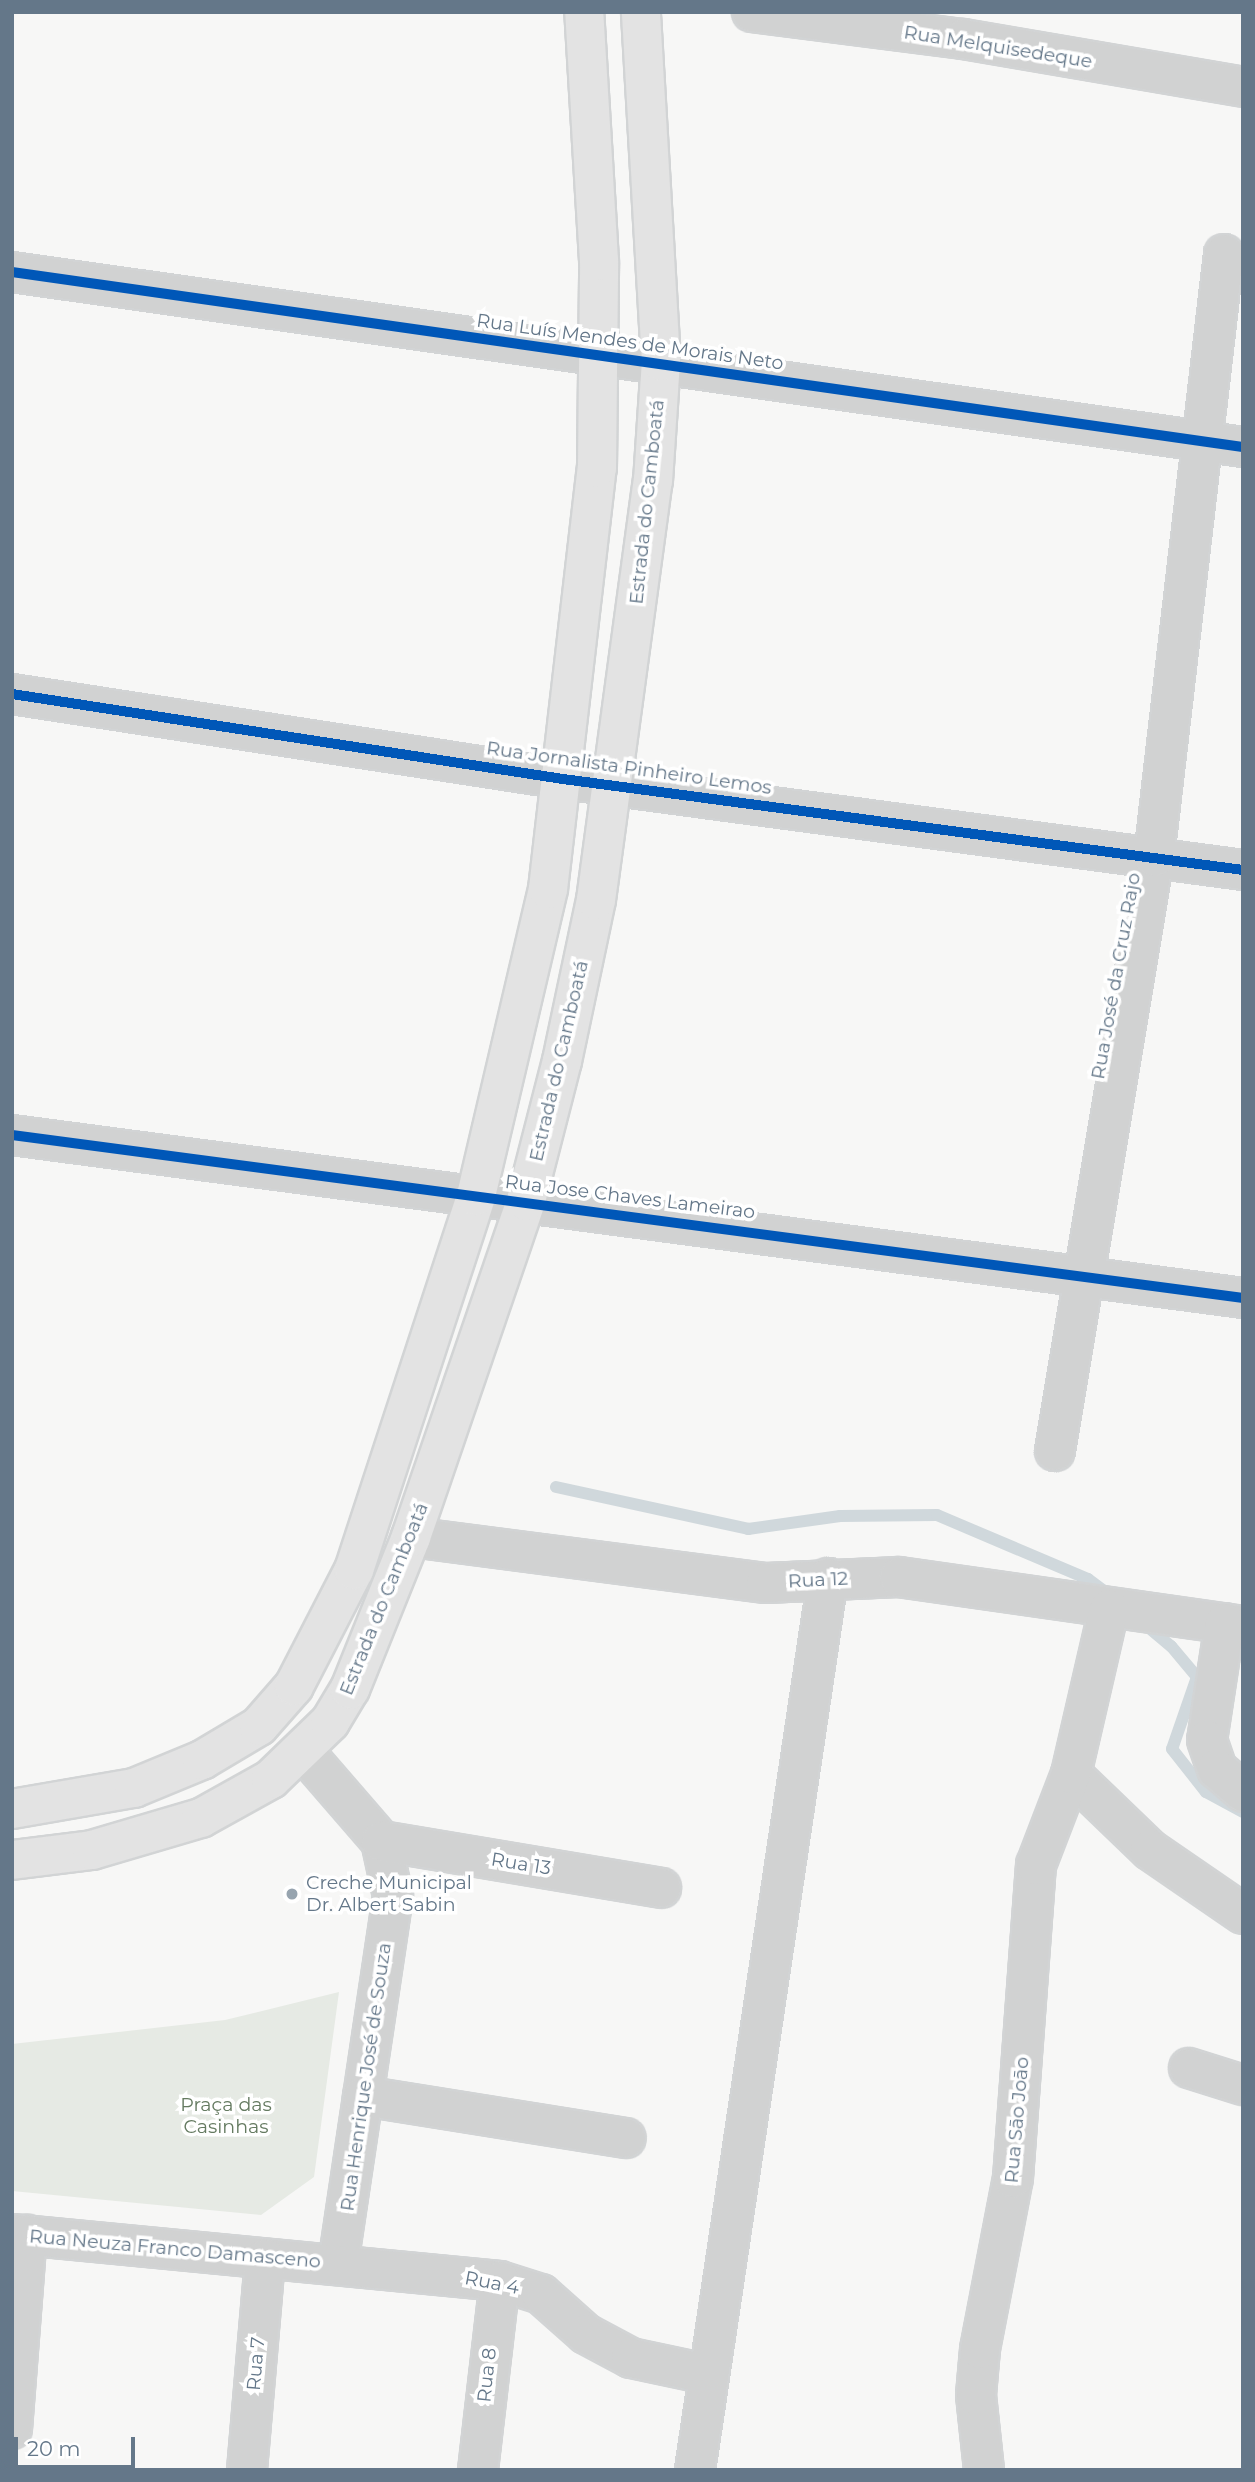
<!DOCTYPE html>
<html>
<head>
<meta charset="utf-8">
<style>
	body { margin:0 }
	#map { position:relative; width:1255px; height:2482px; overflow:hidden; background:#f7f7f6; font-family:Montserrat,sans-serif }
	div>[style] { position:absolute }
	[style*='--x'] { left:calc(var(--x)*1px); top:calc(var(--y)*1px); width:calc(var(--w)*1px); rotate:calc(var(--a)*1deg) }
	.green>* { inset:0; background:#e6eae4 }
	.stream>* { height:12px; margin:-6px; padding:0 6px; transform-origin:6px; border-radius:6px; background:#d0d8dc }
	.roads { filter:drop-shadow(2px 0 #d2d4d5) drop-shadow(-2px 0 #d2d4d5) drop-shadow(0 2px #d2d4d5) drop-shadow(0 -2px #d2d4d5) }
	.minor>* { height:38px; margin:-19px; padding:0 19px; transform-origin:19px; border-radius:19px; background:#d1d2d2 }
	.major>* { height:38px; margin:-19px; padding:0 19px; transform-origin:19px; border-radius:19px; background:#e3e3e3 }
	.cycleway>* { height:10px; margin:-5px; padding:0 5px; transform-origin:5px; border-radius:5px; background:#0057b8 }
	.dots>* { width:19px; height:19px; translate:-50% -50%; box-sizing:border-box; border:4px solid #fff; border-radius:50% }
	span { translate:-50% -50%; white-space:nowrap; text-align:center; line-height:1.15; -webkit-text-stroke:7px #fff; paint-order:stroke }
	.street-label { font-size:19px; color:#647789 }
	.poi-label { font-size:19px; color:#647789 }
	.left { translate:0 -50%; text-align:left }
	.park-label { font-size:19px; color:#647a60 }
	.frame { position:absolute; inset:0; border:14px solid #647789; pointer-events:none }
	.scale { position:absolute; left:14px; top:2437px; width:121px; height:32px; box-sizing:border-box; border:4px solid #647789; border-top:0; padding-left:9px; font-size:21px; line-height:24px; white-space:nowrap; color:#647789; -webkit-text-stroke:5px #fff; paint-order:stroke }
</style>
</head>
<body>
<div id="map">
	<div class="green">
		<div style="clip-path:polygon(339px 1992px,314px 2177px,261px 2215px,12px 2191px,12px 2044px,225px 2020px)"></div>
	</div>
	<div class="stream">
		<div style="--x:556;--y:1487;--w:197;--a:12.3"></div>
		<div style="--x:748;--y:1529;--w:93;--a:-8"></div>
		<div style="--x:840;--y:1516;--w:97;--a:-0.6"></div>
		<div style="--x:937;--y:1515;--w:164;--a:23"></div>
		<div style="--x:1088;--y:1579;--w:26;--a:37"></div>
		<div style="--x:1142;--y:1622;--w:38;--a:40"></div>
		<div style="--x:1171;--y:1646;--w:40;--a:50"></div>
		<div style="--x:1197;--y:1677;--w:76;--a:109.1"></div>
		<div style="--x:1172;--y:1749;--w:55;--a:51.7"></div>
		<div style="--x:1206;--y:1792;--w:42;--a:28.4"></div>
	</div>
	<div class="roads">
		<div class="minor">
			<div style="--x:752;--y:12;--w:213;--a:7.3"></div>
			<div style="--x:963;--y:39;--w:284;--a:9.7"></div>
			<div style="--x:12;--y:272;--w:1243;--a:8.09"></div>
			<div style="--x:12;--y:694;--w:558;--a:8.77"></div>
			<div style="--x:563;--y:779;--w:686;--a:7.62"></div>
			<div style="--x:12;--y:1135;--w:1242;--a:7.54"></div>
			<div style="--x:1055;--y:1451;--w:602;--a:-80.54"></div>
			<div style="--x:1154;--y:857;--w:607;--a:-83.38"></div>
			<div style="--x:411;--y:1537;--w:358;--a:7.4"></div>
			<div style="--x:766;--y:1583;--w:133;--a:-2.6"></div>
			<div style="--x:899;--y:1577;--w:347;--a:8.1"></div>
			<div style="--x:1225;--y:1623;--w:118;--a:98.7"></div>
			<div style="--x:1207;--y:1740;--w:31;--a:71"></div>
			<div style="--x:1217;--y:1769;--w:35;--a:41"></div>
			<div style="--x:304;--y:1752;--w:118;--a:49.1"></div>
			<div style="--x:381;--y:1841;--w:56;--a:77.7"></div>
			<div style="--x:393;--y:1896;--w:371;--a:98.5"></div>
			<div style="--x:1071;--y:1774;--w:110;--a:43.9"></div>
			<div style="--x:1150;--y:1850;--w:113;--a:34.5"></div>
			<div style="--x:381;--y:1841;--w:284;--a:9.5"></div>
			<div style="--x:1189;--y:2068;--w:57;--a:17.5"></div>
			<div style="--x:363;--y:2096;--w:266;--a:9.1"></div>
			<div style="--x:12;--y:2234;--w:490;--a:5.5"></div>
			<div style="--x:500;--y:2281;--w:43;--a:17.6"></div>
			<div style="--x:541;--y:2294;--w:60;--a:41.6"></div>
			<div style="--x:586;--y:2334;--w:51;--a:28.1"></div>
			<div style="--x:631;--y:2358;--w:77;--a:12"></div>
			<div style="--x:12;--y:2429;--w:195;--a:-85.6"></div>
			<div style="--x:247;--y:2470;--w:212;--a:-85.1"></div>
			<div style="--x:478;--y:2470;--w:190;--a:-83.4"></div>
			<div style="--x:695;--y:2470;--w:902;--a:-81.52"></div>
			<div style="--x:984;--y:2470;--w:75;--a:-96.1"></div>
			<div style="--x:976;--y:2395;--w:46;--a:-85"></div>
			<div style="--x:980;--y:2349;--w:174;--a:-79.1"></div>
			<div style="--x:1013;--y:2178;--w:314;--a:-85.8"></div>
			<div style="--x:1036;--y:1865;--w:97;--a:-69"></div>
			<div style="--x:1071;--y:1774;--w:169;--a:-77"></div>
		</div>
		<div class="major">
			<div style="--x:12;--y:1809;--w:124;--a:-9.8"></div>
			<div style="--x:134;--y:1788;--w:74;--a:-22.4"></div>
			<div style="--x:202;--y:1760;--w:66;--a:-30.8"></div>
			<div style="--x:259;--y:1726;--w:53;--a:-48.8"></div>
			<div style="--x:294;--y:1686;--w:131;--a:-62.7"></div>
			<div style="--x:354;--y:1570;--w:393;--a:-71.9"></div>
			<div style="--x:476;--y:1196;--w:315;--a:-76.8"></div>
			<div style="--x:548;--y:889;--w:424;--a:-83.4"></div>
			<div style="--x:597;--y:468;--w:207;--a:-89.4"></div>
			<div style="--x:599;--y:261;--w:249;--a:-93.4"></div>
			<div style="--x:12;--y:1860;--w:81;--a:-7.1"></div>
			<div style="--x:92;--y:1850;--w:114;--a:-16.4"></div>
			<div style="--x:201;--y:1818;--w:80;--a:-29.1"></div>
			<div style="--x:271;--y:1779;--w:82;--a:-44"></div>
			<div style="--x:330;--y:1722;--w:39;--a:-59"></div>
			<div style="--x:350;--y:1689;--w:164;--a:-68.1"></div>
			<div style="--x:411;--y:1537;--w:355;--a:-71.1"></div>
			<div style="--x:526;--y:1201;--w:145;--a:-75.6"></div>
			<div style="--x:562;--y:1061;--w:165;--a:-78.1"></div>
			<div style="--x:596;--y:900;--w:423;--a:-82.3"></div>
			<div style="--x:653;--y:481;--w:120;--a:-86.2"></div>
			<div style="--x:661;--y:361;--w:350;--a:-93.3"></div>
		</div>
	</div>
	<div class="cycleway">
		<div style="--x:12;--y:272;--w:1243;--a:8.09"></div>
		<div style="--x:12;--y:694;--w:558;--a:8.77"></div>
		<div style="--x:563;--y:779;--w:686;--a:7.62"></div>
		<div style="--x:12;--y:1135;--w:1242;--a:7.54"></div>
	</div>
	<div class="dots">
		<div style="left:292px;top:1894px;background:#97a4af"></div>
	</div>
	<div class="street-label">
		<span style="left:998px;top:47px;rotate:9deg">Rua Melquisedeque</span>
		<span style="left:630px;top:342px;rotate:8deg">Rua Luís Mendes de Morais Neto</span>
		<span style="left:647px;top:502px;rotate:-84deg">Estrada do Camboatá</span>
		<span style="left:629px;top:768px;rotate:8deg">Rua Jornalista Pinheiro Lemos</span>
		<span style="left:1116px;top:976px;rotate:-80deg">Rua José da Cruz Rajo</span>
		<span style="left:559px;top:1061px;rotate:-77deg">Estrada do Camboatá</span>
		<span style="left:630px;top:1197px;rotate:7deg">Rua Jose Chaves Lameirao</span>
		<span style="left:818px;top:1580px;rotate:-3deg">Rua 12</span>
		<span style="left:384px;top:1599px;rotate:-68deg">Estrada do Camboatá</span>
		<span style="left:521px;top:1864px;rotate:9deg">Rua 13</span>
		<span style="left:366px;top:2077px;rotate:-82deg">Rua Henrique José de Souza</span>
		<span style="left:1017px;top:2120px;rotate:-85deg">Rua Sāo Joāo</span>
		<span style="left:175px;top:2249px;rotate:5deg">Rua Neuza Franco Damasceno</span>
		<span style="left:492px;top:2283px;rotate:11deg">Rua 4</span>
		<span style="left:256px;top:2364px;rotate:-85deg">Rua 7</span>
		<span style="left:487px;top:2375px;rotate:-84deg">Rua 8</span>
	</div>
	<div class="poi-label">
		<span class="left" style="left:306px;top:1894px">Creche Municipal<br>Dr. Albert Sabin</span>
	</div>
	<div class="park-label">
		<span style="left:226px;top:2116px">Praça das<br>Casinhas</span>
	</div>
	<div class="frame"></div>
	<div class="scale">20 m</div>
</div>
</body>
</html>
